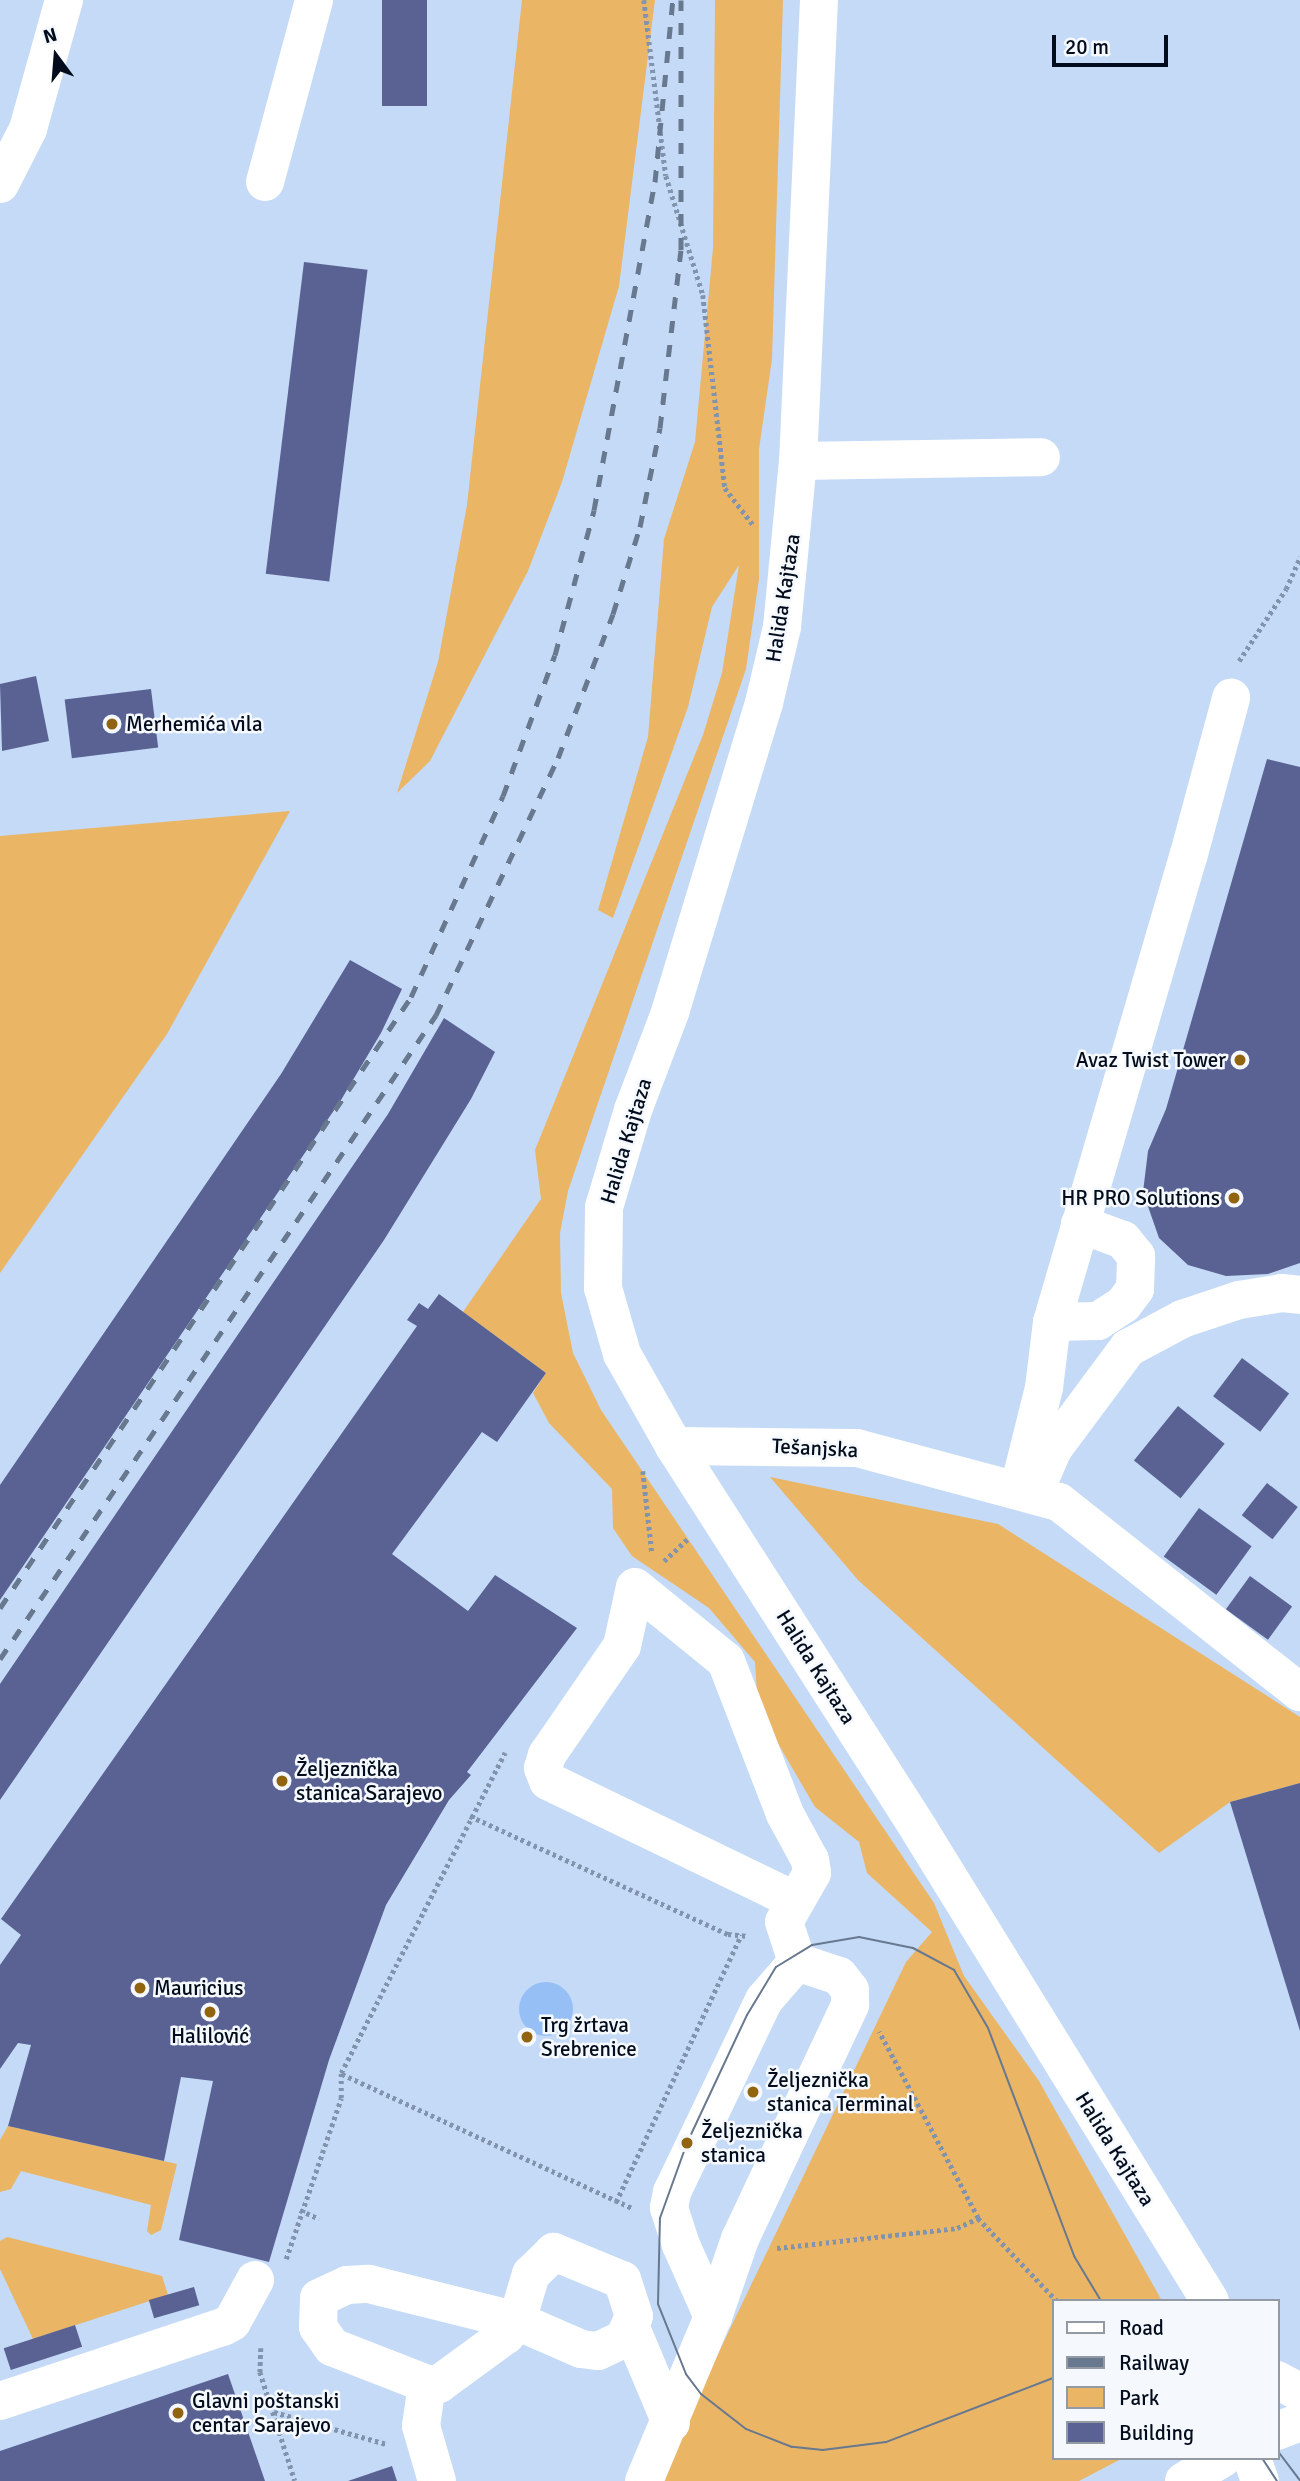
<!DOCTYPE html>
<html>
<head>
<meta charset="utf-8">
<style>
	body { margin:0 }
	#map { position:relative; width:1300px; height:2481px; overflow:hidden; background:#c4daf7; font-family:Signika,sans-serif }
	div>[style] { position:absolute }
	[style*='--x'] { left:calc(var(--x)*1px); top:calc(var(--y)*1px); width:calc(var(--w)*1px); rotate:calc(var(--a)*1deg) }
	.green>* { inset:0; background:#eab565 }
	.water>* { inset:0; background:#96bff6 }
	.round { border-radius:50% }
	.building>* { inset:0; background:#5a6293; transform-origin:0 0 }
	.path>* { height:4.5px; margin-top:-2.25px; transform-origin:0; background:repeating-linear-gradient(90deg,#8294ad 0 3.5px,transparent 0 7px) }
	.minor>* { height:38px; margin:-19px; padding:0 19px; transform-origin:19px; border-radius:19px; background:#fff }
	.major>* { height:38px; margin:-19px; padding:0 19px; transform-origin:19px; border-radius:19px; background:#fff }
	.tram>* { height:2px; margin:-1px; padding:0 1px; transform-origin:1px; border-radius:1px; background:#68788f }
	.rail>* { height:5px; margin-top:-2.5px; transform-origin:0; background:repeating-linear-gradient(90deg,#68788f 0 12px,transparent 0 24px) }
	.dots>* { width:19px; height:19px; translate:-50% -50%; box-sizing:border-box; border:4px solid #f5f9fe; border-radius:50% }
	span { translate:-50% -50%; white-space:nowrap; text-align:center; line-height:1.15; -webkit-text-stroke:5px #f5f9fe; paint-order:stroke }
	.street-label { font-size:21px; color:#020c1c }
	.poi-label { font-size:21px; color:#020c1c }
	.left { translate:0 -50%; text-align:left }
	.right { translate:-100% -50%; text-align:right }
	.legend { position:absolute; left:1052px; top:2299px; width:228px; height:161px; box-sizing:border-box; background:#f5f9fe; border:2px solid #949aa4; margin:0; padding:9px 12px; list-style:none; font-size:21px; color:#020c1c }
	.legend li { display:flex; align-items:center; gap:14px; height:35px }
	.legend b { width:35px; border:2px solid #949aa4 }
	.north { position:absolute; left:21px; top:21px; width:70px; height:70px; -webkit-text-stroke:5px #f5f9fe; paint-order:stroke; rotate:344deg; font-size:19px; font-weight:700; line-height:28px; text-align:center; color:#020c1c }
	.north::after { content:''; display:block; margin:auto; width:24px; height:32px; background:#020c1c; clip-path:polygon(50% 0,100% 100%,50% 72%,0 100%) }
	.scale { position:absolute; left:1052px; top:35px; width:116px; height:32px; box-sizing:border-box; border:4px solid #020c1c; border-top:0; padding-left:9px; font-size:21px; line-height:24px; white-space:nowrap; color:#020c1c; -webkit-text-stroke:5px #f5f9fe; paint-order:stroke }
</style>
</head>
<body>
<div id="map">
	<div class="green">
		<div style="clip-path:polygon(522px 0,655px 0,619px 286px,562px 482px,528px 571px,430px 761px,397px 793px,438px 662px,467px 505px)"></div>
		<div style="clip-path:polygon(715px 0,783px 0,772px 359px,759px 449px,759px 579px,746px 669px,568px 1191px,560px 1233px,561px 1293px,573px 1353px,601px 1410px,934px 1903px,964px 1976px,1039px 2081px,1162px 2301px,1053px 2301px,1053px 2458px,1123px 2458px,1079px 2481px,657px 2481px,906px 1962px,932px 1932px,867px 1873px,859px 1842px,815px 1807px,758px 1709px,755px 1662px,709px 1608px,632px 1556px,613px 1528px,612px 1489px,549px 1423px,533px 1393px,546px 1373px,463px 1312px,541px 1199px,535px 1150px,703px 735px,722px 673px,739px 565px,712px 607px,688px 707px,613px 918px,598px 910px,648px 737px,664px 539px,695px 442px,713px 248px)"></div>
		<div style="clip-path:polygon(290px 811px,167px 1034px,0 1273px,0 836px)"></div>
		<div style="clip-path:polygon(770px 1477px,998px 1524px,1300px 1717px,1300px 1783px,1230px 1802px,1159px 1853px,858px 1580px)"></div>
		<div style="clip-path:polygon(8px 2126px,177px 2164px,161px 2230px,151px 2235px,147px 2231px,151px 2205px,21px 2171px,11px 2189px,0 2192px,0 2140px)"></div>
		<div style="clip-path:polygon(7px 2237px,162px 2276px,168px 2295px,33px 2339px,0 2269px,0 2241px)"></div>
	</div>
	<div class="water">
		<div class="round" style="left:519px;top:1982px;width:54px;height:54px"></div>
	</div>
	<div class="building">
		<div style="left:382px;top:0;width:45px;height:106px"></div>
		<div style="left:304px;top:262px;width:64px;height:314px;rotate:7deg"></div>
		<div style="clip-path:polygon(36px 676px,49px 741px,2px 751px,0 684px)"></div>
		<div style="left:151px;top:689px;width:59px;height:87px;rotate:83deg"></div>
		<div style="clip-path:polygon(1267px 759px,1300px 767px,1300px 1263px,1268px 1274px,1226px 1276px,1188px 1265px,1159px 1238px,1143px 1192px,1148px 1151px,1166px 1109px)"></div>
		<div style="clip-path:polygon(350px 960px,402px 989px,381px 1033px,341px 1100px,0 1600px,0 1485px,281px 1074px)"></div>
		<div style="clip-path:polygon(444px 1018px,495px 1052px,471px 1099px,384px 1240px,0 1800px,0 1684px,388px 1114px)"></div>
		<div style="clip-path:polygon(439px 1294px,546px 1373px,497px 1442px,482px 1432px,392px 1554px,468px 1611px,495px 1575px,577px 1628px,467px 1772px,471px 1775px,449px 1800px,386px 1905px,329px 2060px,269px 2262px,179px 2240px,213px 2081px,181px 2077px,164px 2161px,8px 2126px,31px 2045px,18px 2043px,0 2069px,0 1965px,21px 1935px,1px 1919px,417px 1326px,407px 1320px,419px 1303px,428px 1309px)"></div>
		<div style="left:1242px;top:1358px;width:59px;height:48px;rotate:37deg"></div>
		<div style="left:1178px;top:1406px;width:60px;height:70px;rotate:39deg"></div>
		<div style="left:1267px;top:1483px;width:39px;height:41px;rotate:38deg"></div>
		<div style="left:1199px;top:1508px;width:65px;height:60px;rotate:36deg"></div>
		<div style="left:1250px;top:1576px;width:52px;height:41px;rotate:36deg"></div>
		<div style="clip-path:polygon(1300px 1783px,1300px 2031px,1230px 1802px)"></div>
		<div style="left:194px;top:2287px;width:19px;height:47px;rotate:74deg"></div>
		<div style="left:75px;top:2325px;width:23px;height:75px;rotate:72deg"></div>
		<div style="clip-path:polygon(228px 2374px,265px 2481px,0 2481px,0 2451px)"></div>
		<div style="clip-path:polygon(392px 2466px,397px 2481px,348px 2481px)"></div>
	</div>
	<div class="path">
		<div style="--x:644;--y:0;--w:177;--a:82.9"></div>
		<div style="--x:666;--y:176;--w:125;--a:72.7"></div>
		<div style="--x:703;--y:295;--w:194;--a:83.5"></div>
		<div style="--x:725;--y:488;--w:48;--a:52.7"></div>
		<div style="--x:1239;--y:661;--w:86;--a:-56.9"></div>
		<div style="--x:1286;--y:589;--w:35;--a:-66"></div>
		<div style="--x:643;--y:1471;--w:81;--a:83.7"></div>
		<div style="--x:664;--y:1561;--w:33;--a:-43"></div>
		<div style="--x:470;--y:1816;--w:284;--a:24.6"></div>
		<div style="--x:728;--y:1934;--w:20;--a:6"></div>
		<div style="--x:342;--y:2074;--w:319;--a:24.8"></div>
		<div style="--x:616;--y:2202;--w:295;--a:-64.9"></div>
		<div style="--x:300;--y:2210;--w:21;--a:25"></div>
		<div style="--x:978;--y:2218;--w:115;--a:46.4"></div>
		<div style="--x:777;--y:2248;--w:181;--a:-6.3"></div>
		<div style="--x:957;--y:2228;--w:23;--a:-25"></div>
		<div style="--x:978;--y:2218;--w:211;--a:-118"></div>
		<div style="--x:286;--y:2259;--w:170;--a:-71.1"></div>
		<div style="--x:341;--y:2098;--w:25;--a:-90"></div>
		<div style="--x:341;--y:2073;--w:360;--a:-62.9"></div>
		<div style="--x:261;--y:2348;--w:24;--a:92"></div>
		<div style="--x:260;--y:2372;--w:114;--a:72.2"></div>
		<div style="--x:274;--y:2412;--w:116;--a:15.9"></div>
	</div>
	<div class="minor">
		<div style="--x:265;--y:182;--w:188;--a:-74.9"></div>
		<div style="--x:0;--y:184;--w:62;--a:-63"></div>
		<div style="--x:28;--y:129;--w:134;--a:-74.4"></div>
		<div style="--x:798;--y:461;--w:243;--a:-0.9"></div>
		<div style="--x:1052;--y:1322;--w:46;--a:-1.2"></div>
		<div style="--x:1098;--y:1321;--w:30;--a:-33"></div>
		<div style="--x:1123;--y:1305;--w:20;--a:-53"></div>
		<div style="--x:1135;--y:1289;--w:33;--a:-88"></div>
		<div style="--x:1136;--y:1256;--w:21;--a:-129"></div>
		<div style="--x:1123;--y:1240;--w:46;--a:-159.6"></div>
		<div style="--x:674;--y:1446;--w:183;--a:0.6"></div>
		<div style="--x:857;--y:1448;--w:209;--a:15"></div>
		<div style="--x:1059;--y:1502;--w:307;--a:38.3"></div>
		<div style="--x:1019;--y:1488;--w:103;--a:-76"></div>
		<div style="--x:1044;--y:1388;--w:66;--a:-83.1"></div>
		<div style="--x:1052;--y:1322;--w:488;--a:-73.7"></div>
		<div style="--x:1189;--y:854;--w:162;--a:-74.9"></div>
		<div style="--x:1036;--y:1488;--w:43;--a:-66.4"></div>
		<div style="--x:1053;--y:1449;--w:126;--a:-53.4"></div>
		<div style="--x:1128;--y:1348;--w:61;--a:-28.2"></div>
		<div style="--x:1182;--y:1319;--w:60;--a:-18.4"></div>
		<div style="--x:1239;--y:1300;--w:44;--a:-9.2"></div>
		<div style="--x:1282;--y:1293;--w:18;--a:6"></div>
		<div style="--x:794;--y:1900;--w:273;--a:-154.2"></div>
		<div style="--x:548;--y:1781;--w:14;--a:-111"></div>
		<div style="--x:543;--y:1768;--w:14;--a:-73"></div>
		<div style="--x:547;--y:1755;--w:132;--a:-55.5"></div>
		<div style="--x:622;--y:1646;--w:60;--a:-77.6"></div>
		<div style="--x:635;--y:1587;--w:117;--a:39.1"></div>
		<div style="--x:726;--y:1661;--w:164;--a:68.9"></div>
		<div style="--x:785;--y:1814;--w:52;--a:61.5"></div>
		<div style="--x:810;--y:1860;--w:13;--a:81"></div>
		<div style="--x:812;--y:1873;--w:56;--a:119.7"></div>
		<div style="--x:784;--y:1922;--w:42;--a:72"></div>
		<div style="--x:554;--y:2252;--w:32;--a:136"></div>
		<div style="--x:531;--y:2274;--w:49;--a:106.6"></div>
		<div style="--x:517;--y:2321;--w:18;--a:128"></div>
		<div style="--x:506;--y:2335;--w:83;--a:143.8"></div>
		<div style="--x:439;--y:2384;--w:12;--a:180"></div>
		<div style="--x:427;--y:2384;--w:102;--a:-158.7"></div>
		<div style="--x:332;--y:2347;--w:24;--a:-125"></div>
		<div style="--x:318;--y:2327;--w:29;--a:-88"></div>
		<div style="--x:319;--y:2298;--w:31;--a:-25"></div>
		<div style="--x:347;--y:2285;--w:22;--a:-3"></div>
		<div style="--x:369;--y:2284;--w:153;--a:14"></div>
		<div style="--x:517;--y:2321;--w:70;--a:23.6"></div>
		<div style="--x:581;--y:2349;--w:17;--a:7"></div>
		<div style="--x:598;--y:2351;--w:29;--a:-25"></div>
		<div style="--x:624;--y:2339;--w:25;--a:-67"></div>
		<div style="--x:634;--y:2316;--w:38;--a:-108"></div>
		<div style="--x:622;--y:2280;--w:74;--a:-157.6"></div>
		<div style="--x:631;--y:2328;--w:103;--a:67.2"></div>
		<div style="--x:427;--y:2384;--w:42;--a:98.1"></div>
		<div style="--x:421;--y:2426;--w:57;--a:73.8"></div>
		<div style="--x:0;--y:2401;--w:235;--a:-18.4"></div>
		<div style="--x:223;--y:2327;--w:10;--a:-29"></div>
		<div style="--x:232;--y:2322;--w:48;--a:-61.3"></div>
		<div style="--x:1277;--y:2431;--w:25;--a:-21"></div>
		<div style="--x:644;--y:2481;--w:178;--a:-67.2"></div>
		<div style="--x:713;--y:2317;--w:83;--a:-70.9"></div>
		<div style="--x:740;--y:2239;--w:259;--a:-64.8"></div>
		<div style="--x:850;--y:2005;--w:15;--a:-90"></div>
		<div style="--x:850;--y:1990;--w:18;--a:-128"></div>
		<div style="--x:839;--y:1976;--w:44;--a:-161.6"></div>
		<div style="--x:797;--y:1962;--w:50;--a:131"></div>
		<div style="--x:764;--y:2000;--w:213;--a:115.6"></div>
		<div style="--x:672;--y:2192;--w:16;--a:101"></div>
		<div style="--x:669;--y:2208;--w:39;--a:72"></div>
		<div style="--x:681;--y:2245;--w:79;--a:66"></div>
		<div style="--x:1184;--y:2481;--w:45;--a:-30.5"></div>
	</div>
	<div class="major">
		<div style="--x:819;--y:0;--w:461;--a:92.6"></div>
		<div style="--x:798;--y:461;--w:167;--a:95.5"></div>
		<div style="--x:782;--y:627;--w:78;--a:103.3"></div>
		<div style="--x:764;--y:703;--w:321;--a:106.9"></div>
		<div style="--x:671;--y:1010;--w:107;--a:110.8"></div>
		<div style="--x:633;--y:1110;--w:101;--a:106.6"></div>
		<div style="--x:604;--y:1207;--w:81;--a:90.7"></div>
		<div style="--x:603;--y:1288;--w:69;--a:73.9"></div>
		<div style="--x:622;--y:1354;--w:106;--a:60.5"></div>
		<div style="--x:674;--y:1446;--w:457;--a:57.4"></div>
		<div style="--x:920;--y:1831;--w:552;--a:58.32"></div>
		<div style="--x:1277;--y:2380;--w:26;--a:28"></div>
		<div style="--x:1252;--y:2458;--w:24;--a:71"></div>
	</div>
	<div class="tram">
		<div style="--x:1053;--y:2378;--w:179;--a:159"></div>
		<div style="--x:886;--y:2442;--w:64;--a:172.8"></div>
		<div style="--x:823;--y:2450;--w:31;--a:-174"></div>
		<div style="--x:792;--y:2447;--w:49;--a:-158.6"></div>
		<div style="--x:746;--y:2429;--w:57;--a:-142.1"></div>
		<div style="--x:701;--y:2394;--w:25;--a:-127"></div>
		<div style="--x:686;--y:2374;--w:75;--a:-111.8"></div>
		<div style="--x:658;--y:2304;--w:86;--a:-88.7"></div>
		<div style="--x:660;--y:2218;--w:80;--a:-70.2"></div>
		<div style="--x:687;--y:2143;--w:141;--a:-64.9"></div>
		<div style="--x:747;--y:2015;--w:56;--a:-58.9"></div>
		<div style="--x:776;--y:1967;--w:42;--a:-31.4"></div>
		<div style="--x:812;--y:1945;--w:48;--a:-9.7"></div>
		<div style="--x:859;--y:1937;--w:55;--a:11.5"></div>
		<div style="--x:913;--y:1948;--w:47;--a:28.2"></div>
		<div style="--x:954;--y:1970;--w:67;--a:59.6"></div>
		<div style="--x:988;--y:2028;--w:244;--a:69.3"></div>
		<div style="--x:1074;--y:2256;--w:52;--a:59"></div>
		<div style="--x:1277;--y:2450;--w:39;--a:53"></div>
		<div style="--x:1262;--y:2458;--w:27;--a:57"></div>
	</div>
	<div class="rail">
		<div style="--x:0;--y:1608;--w:736;--a:-56.07"></div>
		<div style="--x:411;--y:997;--w:221;--a:-65.4"></div>
		<div style="--x:503;--y:796;--w:150;--a:-69.8"></div>
		<div style="--x:555;--y:655;--w:150;--a:-74.9"></div>
		<div style="--x:594;--y:510;--w:334;--a:-79.5"></div>
		<div style="--x:655;--y:182;--w:183;--a:-84.4"></div>
		<div style="--x:0;--y:1659;--w:778;--a:-55.9"></div>
		<div style="--x:436;--y:1015;--w:284;--a:-64.6"></div>
		<div style="--x:558;--y:758;--w:154;--a:-69.1"></div>
		<div style="--x:613;--y:614;--w:91;--a:-72.8"></div>
		<div style="--x:640;--y:527;--w:101;--a:-78.6"></div>
		<div style="--x:660;--y:428;--w:179;--a:-83.3"></div>
		<div style="--x:681;--y:250;--w:250;--a:-90"></div>
	</div>
	<div class="dots">
		<div style="left:112px;top:724px;background:#926410"></div>
		<div style="left:1240px;top:1060px;background:#926410"></div>
		<div style="left:1234px;top:1198px;background:#926410"></div>
		<div style="left:282px;top:1781px;background:#926410"></div>
		<div style="left:140px;top:1988px;background:#926410"></div>
		<div style="left:210px;top:2012px;background:#926410"></div>
		<div style="left:527px;top:2037px;background:#926410"></div>
		<div style="left:753px;top:2092px;background:#926410"></div>
		<div style="left:687px;top:2143px;background:#926410"></div>
		<div style="left:178px;top:2413px;background:#926410"></div>
	</div>
	<div class="street-label">
		<span style="left:783px;top:598px;rotate:-81deg">Halida Kajtaza</span>
		<span style="left:626px;top:1141px;rotate:-73deg">Halida Kajtaza</span>
		<span style="left:815px;top:1448px;rotate:3deg">Tešanjska</span>
		<span style="left:816px;top:1667px;rotate:58deg">Halida Kajtaza</span>
		<span style="left:1115px;top:2149px;rotate:58deg">Halida Kajtaza</span>
	</div>
	<div class="poi-label">
		<span class="left" style="left:126px;top:724px">Merhemića vila</span>
		<span class="right" style="left:1226px;top:1060px">Avaz Twist Tower</span>
		<span class="right" style="left:1220px;top:1198px">HR PRO Solutions</span>
		<span class="left" style="left:296px;top:1781px">Željeznička<br>stanica Sarajevo</span>
		<span class="left" style="left:154px;top:1988px">Mauricius</span>
		<span class="left" style="left:541px;top:2037px">Trg žrtava<br>Srebrenice</span>
		<span style="left:210px;top:2036px">Halilović</span>
		<span class="left" style="left:767px;top:2092px">Željeznička<br>stanica Terminal</span>
		<span class="left" style="left:701px;top:2143px">Željeznička<br>stanica</span>
		<span class="left" style="left:192px;top:2413px">Glavni poštanski<br>centar Sarajevo</span>
	</div>
	<ul class="legend">
	<li><b style="height:9px;background:#fff"></b>Road</li>
	<li><b style="height:9px;background:#68788f"></b>Railway</li>
	<li><b style="height:19px;background:#eab565"></b>Park</li>
	<li><b style="height:19px;background:#5a6293"></b>Building</li>
	</ul>
	<div class="north">N</div>
	<div class="scale">20 m</div>
</div>
</body>
</html>
